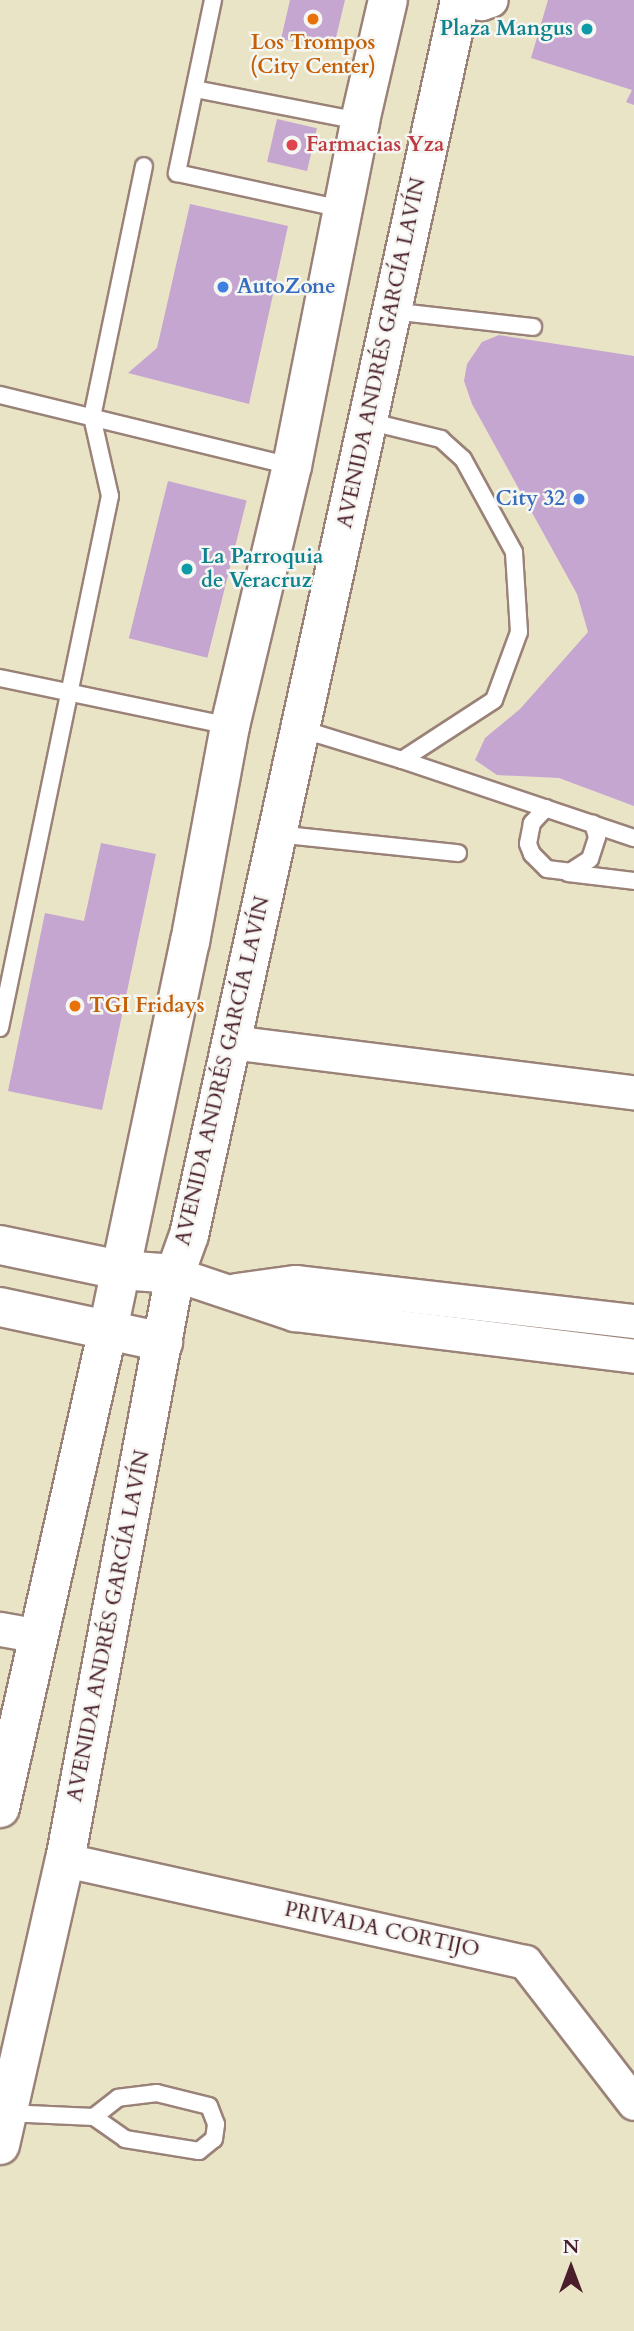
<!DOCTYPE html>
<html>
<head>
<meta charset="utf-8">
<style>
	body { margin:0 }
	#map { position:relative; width:634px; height:2331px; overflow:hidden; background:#eae4c6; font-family:Cardo,serif }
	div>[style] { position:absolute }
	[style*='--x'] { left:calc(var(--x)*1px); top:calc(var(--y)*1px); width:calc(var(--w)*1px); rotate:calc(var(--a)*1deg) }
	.building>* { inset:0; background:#c5a6d0; transform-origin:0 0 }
	.roads { filter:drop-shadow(2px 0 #9a8278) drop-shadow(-2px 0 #9a8278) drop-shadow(0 2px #9a8278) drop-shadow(0 -2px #9a8278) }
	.lane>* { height:16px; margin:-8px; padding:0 8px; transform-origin:8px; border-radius:8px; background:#fff }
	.street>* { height:33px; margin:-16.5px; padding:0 16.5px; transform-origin:16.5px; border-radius:16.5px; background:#fff }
	.secondary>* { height:38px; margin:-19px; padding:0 19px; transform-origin:19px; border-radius:19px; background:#fff }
	.dots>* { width:19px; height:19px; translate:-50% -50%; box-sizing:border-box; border:4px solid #f6f6f2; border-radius:50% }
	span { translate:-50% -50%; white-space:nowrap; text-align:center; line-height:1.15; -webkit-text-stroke:5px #f6f6f2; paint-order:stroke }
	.culture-label { font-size:21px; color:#0d838f; font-weight:700 }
	.right { translate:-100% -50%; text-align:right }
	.left { translate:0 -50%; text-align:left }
	.food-label { font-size:21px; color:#c56008; font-weight:700 }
	.health-label { font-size:21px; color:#be3a42; font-weight:700 }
	.shop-label { font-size:21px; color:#366cbe; font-weight:700 }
	.street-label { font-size:21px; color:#4a1f2b }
	.north { position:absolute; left:536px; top:2233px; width:70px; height:70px; -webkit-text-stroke:5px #f6f6f2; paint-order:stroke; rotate:0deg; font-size:19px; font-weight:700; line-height:28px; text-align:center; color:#4a1f2b }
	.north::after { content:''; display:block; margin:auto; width:24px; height:32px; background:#4a1f2b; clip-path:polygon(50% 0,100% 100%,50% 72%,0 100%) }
</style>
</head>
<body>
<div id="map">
	<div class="building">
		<div style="clip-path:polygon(290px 0,345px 0,333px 50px,281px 39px)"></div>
		<div style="clip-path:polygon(548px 0,634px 0,634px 105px,626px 102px,632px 90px,531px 58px)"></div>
		<div style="left:277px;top:119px;width:41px;height:44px;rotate:13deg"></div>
		<div style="clip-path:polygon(190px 204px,288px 226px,249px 404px,128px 373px,157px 348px)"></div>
		<div style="clip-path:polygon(499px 335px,634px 356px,634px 806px,559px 778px,497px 775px,475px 760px,485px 738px,520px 709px,588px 632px,577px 594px,472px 404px,464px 381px,467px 364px,482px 342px)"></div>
		<div style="left:168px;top:481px;width:81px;height:162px;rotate:14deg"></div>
		<div style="clip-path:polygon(101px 843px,156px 854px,102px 1110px,8px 1091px,45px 913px,84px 921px)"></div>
	</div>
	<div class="roads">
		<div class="lane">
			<div style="--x:213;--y:0;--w:177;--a:101.8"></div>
			<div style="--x:177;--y:173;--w:169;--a:12.3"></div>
			<div style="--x:195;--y:89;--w:168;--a:11"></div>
			<div style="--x:391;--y:311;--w:143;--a:6.4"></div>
			<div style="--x:0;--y:395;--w:301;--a:13.7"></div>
			<div style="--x:0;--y:678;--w:235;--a:11.8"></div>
			<div style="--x:301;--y:729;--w:106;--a:17.1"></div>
			<div style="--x:402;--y:760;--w:110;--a:-33.1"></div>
			<div style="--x:494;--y:700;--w:72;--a:-69.8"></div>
			<div style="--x:519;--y:632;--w:80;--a:-93.6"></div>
			<div style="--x:514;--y:552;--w:106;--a:-118.7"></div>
			<div style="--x:463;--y:459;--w:30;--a:-138"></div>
			<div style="--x:441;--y:439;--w:76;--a:-166.3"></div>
			<div style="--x:402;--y:760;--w:245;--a:18.6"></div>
			<div style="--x:546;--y:808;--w:21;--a:133"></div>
			<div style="--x:532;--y:823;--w:21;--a:101"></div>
			<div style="--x:528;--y:844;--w:11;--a:68"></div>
			<div style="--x:532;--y:854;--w:21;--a:45"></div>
			<div style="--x:547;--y:869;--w:23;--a:7"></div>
			<div style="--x:570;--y:872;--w:24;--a:-33"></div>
			<div style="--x:590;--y:859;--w:23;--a:-72"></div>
			<div style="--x:597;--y:837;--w:14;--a:-107"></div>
			<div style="--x:276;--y:834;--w:183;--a:6"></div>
			<div style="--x:568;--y:873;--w:66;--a:6.9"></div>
			<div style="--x:0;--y:1028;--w:543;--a:-78.32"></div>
			<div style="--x:110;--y:496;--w:81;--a:-102.8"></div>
			<div style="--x:92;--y:417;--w:256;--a:-78.3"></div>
			<div style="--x:6;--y:2113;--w:88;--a:2.6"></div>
			<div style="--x:94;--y:2117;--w:38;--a:35"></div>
			<div style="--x:125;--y:2139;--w:75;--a:9.2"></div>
			<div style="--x:199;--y:2151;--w:19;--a:-39"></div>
			<div style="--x:214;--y:2139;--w:15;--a:-82"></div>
			<div style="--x:216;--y:2124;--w:19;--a:-111"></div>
			<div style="--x:209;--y:2106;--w:54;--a:-166"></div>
			<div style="--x:157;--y:2093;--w:39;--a:173"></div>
			<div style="--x:118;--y:2098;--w:31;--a:142"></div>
		</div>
		<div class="street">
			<div style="--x:473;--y:0;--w:9;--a:21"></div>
			<div style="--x:481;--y:3;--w:10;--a:-17"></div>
			<div style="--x:230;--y:1042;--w:407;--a:7.1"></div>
			<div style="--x:175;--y:1274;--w:126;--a:18.6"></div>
			<div style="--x:294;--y:1314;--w:343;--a:7"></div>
			<div style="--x:236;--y:1290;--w:60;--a:-7.7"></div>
			<div style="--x:295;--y:1282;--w:341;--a:6.6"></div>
			<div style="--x:0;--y:1629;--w:40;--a:10"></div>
			<div style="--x:65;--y:1860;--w:471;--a:12.5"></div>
			<div style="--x:525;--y:1962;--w:178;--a:52.3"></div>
		</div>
		<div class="secondary">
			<div style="--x:0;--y:1245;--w:123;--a:11.8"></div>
			<div style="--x:120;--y:1270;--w:55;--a:4.2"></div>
			<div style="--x:0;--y:1307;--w:167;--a:12.1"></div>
			<div style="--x:0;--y:1808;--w:490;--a:-77.3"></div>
			<div style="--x:108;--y:1330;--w:397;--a:-78.1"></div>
			<div style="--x:190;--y:942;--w:220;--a:-79.5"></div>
			<div style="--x:230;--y:726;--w:267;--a:-76.6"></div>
			<div style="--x:292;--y:466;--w:352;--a:-78.8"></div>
			<div style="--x:360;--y:121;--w:124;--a:-77"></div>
			<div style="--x:0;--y:2145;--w:292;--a:-77.2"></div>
			<div style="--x:65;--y:1860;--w:596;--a:-79.37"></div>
			<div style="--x:175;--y:1274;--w:41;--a:-70.3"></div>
			<div style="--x:189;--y:1235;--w:1264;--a:-77.62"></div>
		</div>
	</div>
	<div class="dots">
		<div style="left:313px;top:19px;background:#e8710a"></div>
		<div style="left:587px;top:29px;background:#0f9aa8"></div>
		<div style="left:292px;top:145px;background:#e0444e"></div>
		<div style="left:223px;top:287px;background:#3f7fe0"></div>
		<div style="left:579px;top:499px;background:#3f7fe0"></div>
		<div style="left:187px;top:569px;background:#0f9aa8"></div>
		<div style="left:75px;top:1006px;background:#e8710a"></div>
	</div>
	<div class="culture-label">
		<span class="right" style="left:573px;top:29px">Plaza Mangus</span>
		<span class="left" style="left:201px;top:569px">La Parroquia<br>de Veracruz</span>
	</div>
	<div class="food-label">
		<span style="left:313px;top:55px">Los Trompos<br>(City Center)</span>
		<span class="left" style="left:89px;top:1006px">TGI Fridays</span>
	</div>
	<div class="health-label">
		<span class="left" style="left:306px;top:145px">Farmacias Yza</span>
	</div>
	<div class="shop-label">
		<span class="left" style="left:237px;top:287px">AutoZone</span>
		<span class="right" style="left:565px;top:499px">City 32</span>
	</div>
	<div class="street-label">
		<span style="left:382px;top:353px;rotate:-78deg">AVENIDA ANDRÉS GARCÍA LAVÍN</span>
		<span style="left:223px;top:1071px;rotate:-77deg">AVENIDA ANDRÉS GARCÍA LAVÍN</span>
		<span style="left:109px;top:1626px;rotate:-79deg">AVENIDA ANDRÉS GARCÍA LAVÍN</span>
		<span style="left:382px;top:1930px;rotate:12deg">PRIVADA CORTIJO</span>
	</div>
	<div class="north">N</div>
</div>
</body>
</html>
